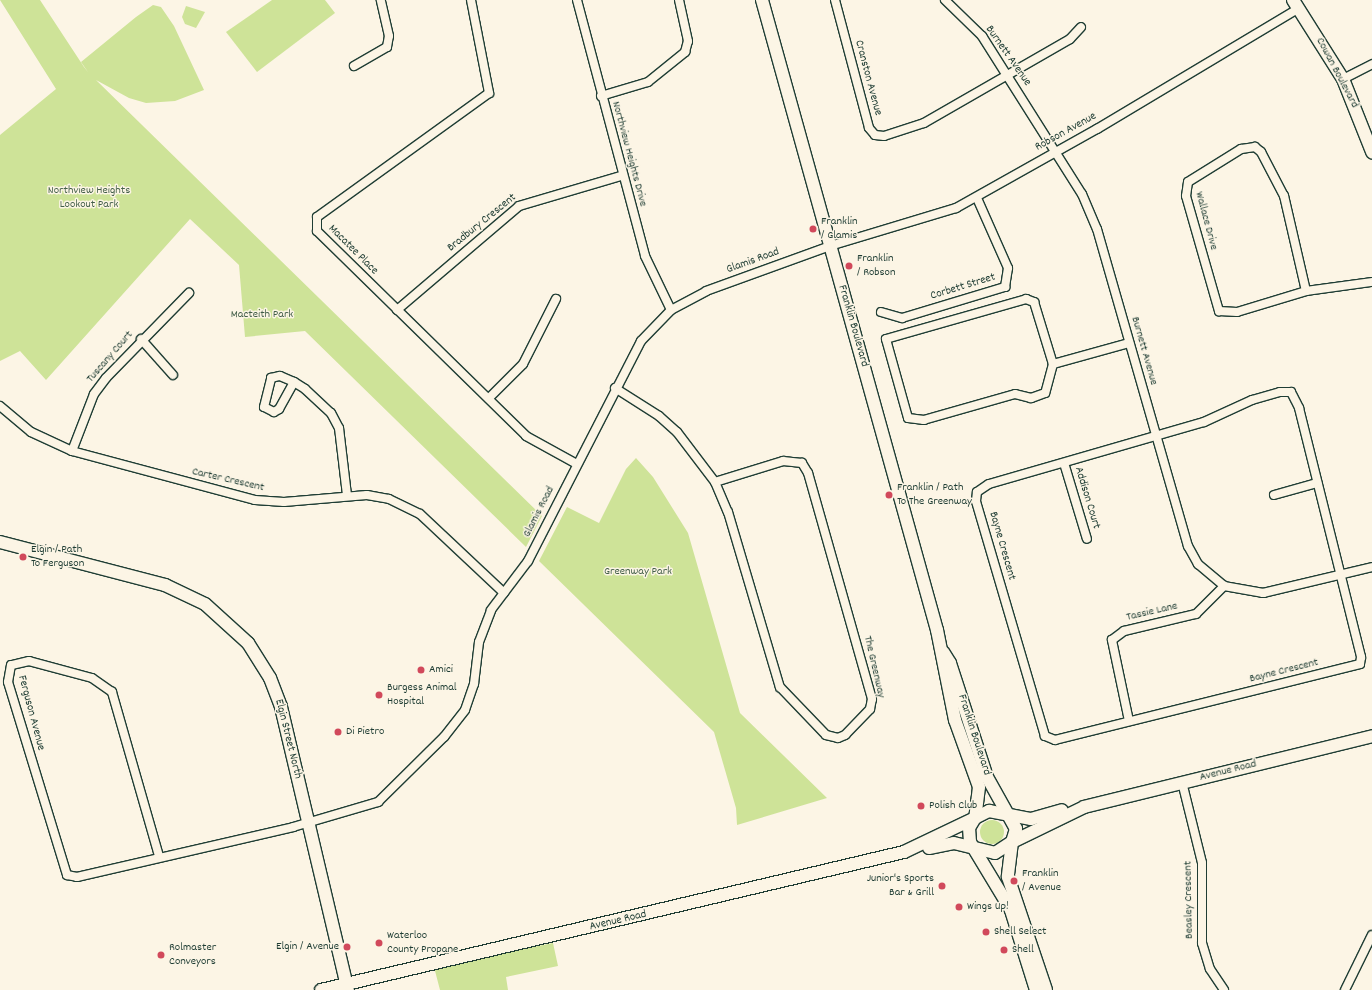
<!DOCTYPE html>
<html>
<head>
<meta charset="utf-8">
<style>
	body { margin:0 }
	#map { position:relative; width:1372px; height:990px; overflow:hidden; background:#fcf5e5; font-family:Dekko,sans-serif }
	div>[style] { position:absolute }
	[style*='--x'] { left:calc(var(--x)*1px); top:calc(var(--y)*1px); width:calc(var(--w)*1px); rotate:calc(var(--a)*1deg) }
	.green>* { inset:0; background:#cee398 }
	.round { border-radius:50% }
	.roads { filter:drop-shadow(1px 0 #1f3d34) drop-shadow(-1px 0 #1f3d34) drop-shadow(0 1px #1f3d34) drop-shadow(0 -1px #1f3d34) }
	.street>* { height:8px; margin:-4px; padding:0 4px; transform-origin:4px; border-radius:4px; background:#fcf5e5 }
	.secondary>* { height:12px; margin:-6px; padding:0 6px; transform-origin:6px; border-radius:6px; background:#fcf5e5 }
	.dots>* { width:11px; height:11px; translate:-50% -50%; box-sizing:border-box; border:2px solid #fcf5e5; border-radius:50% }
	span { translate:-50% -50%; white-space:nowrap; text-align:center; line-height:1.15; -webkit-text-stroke:3px #fcf5e5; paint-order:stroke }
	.street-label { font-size:12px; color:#1f3d34 }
	.park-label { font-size:12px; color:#425e48 }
	.poi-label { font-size:12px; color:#1f3d34 }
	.left { translate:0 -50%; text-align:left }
	.right { translate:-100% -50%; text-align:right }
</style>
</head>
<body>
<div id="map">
	<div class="green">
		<div style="clip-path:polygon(0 0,40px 0,84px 67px,88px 72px,81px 62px,136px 17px,153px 5px,161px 7px,174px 26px,204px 90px,175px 101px,146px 103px,129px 98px,96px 80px,542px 516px,526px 547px,305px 331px,245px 337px,239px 265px,190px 219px,46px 380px,20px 351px,0 361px,0 135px,56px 89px)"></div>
		<div style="clip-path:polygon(272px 0,325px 0,335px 13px,257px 72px,226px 32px)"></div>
		<div style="clip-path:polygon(186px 6px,205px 12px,196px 28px,185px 24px,182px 17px)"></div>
		<div style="clip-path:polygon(636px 458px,653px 477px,688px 533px,740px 713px,827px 798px,737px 825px,736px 808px,714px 732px,539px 561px,567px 507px,599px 523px,626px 469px)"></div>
		<div class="round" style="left:980px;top:820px;width:24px;height:24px"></div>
		<div style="clip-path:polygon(553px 943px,558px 966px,506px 977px,508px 990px,440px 990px,434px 967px)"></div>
	</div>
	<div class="roads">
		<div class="street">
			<div style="--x:471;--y:0;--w:95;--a:79"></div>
			<div style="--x:489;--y:93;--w:212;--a:144.2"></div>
			<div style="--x:317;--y:217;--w:14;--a:90"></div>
			<div style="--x:317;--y:231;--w:293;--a:44.4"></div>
			<div style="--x:526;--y:436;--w:58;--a:28.8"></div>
			<div style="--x:577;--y:0;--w:265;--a:75.1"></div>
			<div style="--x:645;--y:256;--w:60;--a:64.3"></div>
			<div style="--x:835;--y:0;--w:132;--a:75.1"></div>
			<div style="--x:869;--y:128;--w:9;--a:49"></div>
			<div style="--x:875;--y:135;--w:9;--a:6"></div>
			<div style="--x:884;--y:136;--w:42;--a:-18"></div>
			<div style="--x:924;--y:123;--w:168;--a:-29.9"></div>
			<div style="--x:1070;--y:39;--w:16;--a:-47"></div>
			<div style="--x:945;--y:0;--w:52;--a:44.2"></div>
			<div style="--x:982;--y:36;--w:187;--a:57.7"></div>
			<div style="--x:1082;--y:194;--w:38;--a:67"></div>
			<div style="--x:1097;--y:229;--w:330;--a:74"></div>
			<div style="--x:1188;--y:546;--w:21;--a:61"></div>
			<div style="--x:1198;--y:564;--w:34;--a:40"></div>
			<div style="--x:1224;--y:586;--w:40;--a:10"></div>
			<div style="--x:1263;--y:593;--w:112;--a:-13.4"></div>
			<div style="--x:354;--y:66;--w:38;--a:-30"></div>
			<div style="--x:387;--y:47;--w:11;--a:-80"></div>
			<div style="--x:389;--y:36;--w:37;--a:-103"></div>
			<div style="--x:1343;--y:79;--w:33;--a:-27"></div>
			<div style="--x:601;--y:96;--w:49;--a:-16.6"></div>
			<div style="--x:648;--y:82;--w:48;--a:-39"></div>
			<div style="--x:685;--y:52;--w:11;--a:-75"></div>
			<div style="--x:688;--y:41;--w:42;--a:-102.4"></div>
			<div style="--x:1306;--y:291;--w:98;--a:-103"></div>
			<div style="--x:1284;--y:196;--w:50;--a:-117.6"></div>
			<div style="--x:1261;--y:152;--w:8;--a:-140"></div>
			<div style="--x:1255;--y:147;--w:14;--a:172"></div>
			<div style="--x:1241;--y:149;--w:62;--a:148.1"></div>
			<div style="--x:1188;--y:182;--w:14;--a:98"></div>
			<div style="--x:1186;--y:196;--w:120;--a:74"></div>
			<div style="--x:1219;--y:311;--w:18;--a:3"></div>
			<div style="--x:1237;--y:312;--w:72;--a:-16.9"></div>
			<div style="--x:1306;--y:291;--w:67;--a:-7.8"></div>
			<div style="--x:1026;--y:299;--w:9;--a:21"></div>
			<div style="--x:1034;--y:302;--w:65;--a:73"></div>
			<div style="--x:1053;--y:364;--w:30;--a:105"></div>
			<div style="--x:1045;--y:393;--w:15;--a:160"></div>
			<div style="--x:1031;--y:398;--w:16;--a:-166"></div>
			<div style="--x:1015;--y:394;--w:95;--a:164.1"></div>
			<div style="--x:924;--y:420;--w:16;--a:-173"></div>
			<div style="--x:908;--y:418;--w:82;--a:-105.6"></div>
			<div style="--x:886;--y:339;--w:146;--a:-15.9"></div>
			<div style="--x:397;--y:310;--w:160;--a:-40.4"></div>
			<div style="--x:519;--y:206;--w:106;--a:-16.4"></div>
			<div style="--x:881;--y:312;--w:22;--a:16"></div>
			<div style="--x:902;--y:318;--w:108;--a:-16.8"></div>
			<div style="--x:1005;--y:287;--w:19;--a:-81"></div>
			<div style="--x:1008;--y:268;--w:77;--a:-113.9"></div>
			<div style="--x:141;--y:339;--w:48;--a:48.4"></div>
			<div style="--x:1053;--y:364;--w:79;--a:-15.4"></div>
			<div style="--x:294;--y:382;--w:31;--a:119"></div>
			<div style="--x:279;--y:409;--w:6;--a:149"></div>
			<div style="--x:274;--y:412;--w:11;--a:-153"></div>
			<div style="--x:264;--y:407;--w:30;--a:-76"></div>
			<div style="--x:271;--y:378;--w:9;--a:-13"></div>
			<div style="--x:280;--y:376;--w:15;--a:23"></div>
			<div style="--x:294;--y:382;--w:13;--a:32"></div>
			<div style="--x:305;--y:389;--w:35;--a:43"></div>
			<div style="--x:331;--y:413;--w:17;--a:62"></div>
			<div style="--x:339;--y:428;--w:67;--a:83.2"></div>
			<div style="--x:615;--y:388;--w:52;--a:32.5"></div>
			<div style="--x:659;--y:416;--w:24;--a:42"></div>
			<div style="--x:677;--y:432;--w:63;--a:52.8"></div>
			<div style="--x:715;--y:482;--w:33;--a:67"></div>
			<div style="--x:728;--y:512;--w:183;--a:73.5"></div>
			<div style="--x:780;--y:687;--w:66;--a:46.2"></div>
			<div style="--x:826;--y:735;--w:12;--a:14"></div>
			<div style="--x:838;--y:738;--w:8;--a:-23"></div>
			<div style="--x:845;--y:735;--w:36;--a:-46"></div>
			<div style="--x:870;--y:709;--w:10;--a:-79"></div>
			<div style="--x:872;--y:699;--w:235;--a:-105.8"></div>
			<div style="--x:808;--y:473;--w:12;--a:-121"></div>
			<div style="--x:802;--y:463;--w:19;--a:-174"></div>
			<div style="--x:783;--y:461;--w:71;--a:162.8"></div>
			<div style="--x:1280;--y:392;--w:11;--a:0"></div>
			<div style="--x:1291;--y:392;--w:18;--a:63"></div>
			<div style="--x:1299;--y:408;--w:257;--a:76"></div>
			<div style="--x:1361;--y:657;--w:7;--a:98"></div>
			<div style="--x:1360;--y:664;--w:314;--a:166"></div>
			<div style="--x:1055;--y:740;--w:11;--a:-158"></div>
			<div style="--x:1045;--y:736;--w:245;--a:-106.4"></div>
			<div style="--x:976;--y:501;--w:9;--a:-84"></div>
			<div style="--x:977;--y:492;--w:14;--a:-34"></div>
			<div style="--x:989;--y:484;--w:224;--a:-16.1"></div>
			<div style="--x:1204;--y:422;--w:53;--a:-24.6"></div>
			<div style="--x:1252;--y:400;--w:29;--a:-16"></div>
			<div style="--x:489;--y:398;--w:48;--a:-45"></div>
			<div style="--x:523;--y:364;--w:73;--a:-63.1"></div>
			<div style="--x:0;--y:406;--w:40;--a:40"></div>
			<div style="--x:31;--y:432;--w:45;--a:24.9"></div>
			<div style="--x:72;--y:451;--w:189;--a:15"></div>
			<div style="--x:255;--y:500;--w:29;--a:4"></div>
			<div style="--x:284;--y:502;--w:83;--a:-4.8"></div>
			<div style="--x:367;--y:495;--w:22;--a:10"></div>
			<div style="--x:389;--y:499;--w:34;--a:26"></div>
			<div style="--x:420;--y:514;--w:115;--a:43.2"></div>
			<div style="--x:72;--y:451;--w:61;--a:-68.9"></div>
			<div style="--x:94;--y:394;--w:20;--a:-53"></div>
			<div style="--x:106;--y:378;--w:119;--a:-45.7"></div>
			<div style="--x:1064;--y:463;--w:79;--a:73.2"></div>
			<div style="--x:1274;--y:495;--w:45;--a:-15.6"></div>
			<div style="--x:1129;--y:721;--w:83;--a:-101.9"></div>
			<div style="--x:1112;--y:640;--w:15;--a:-37"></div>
			<div style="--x:1124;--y:631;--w:74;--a:-13.3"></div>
			<div style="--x:1196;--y:614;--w:40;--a:-45"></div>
			<div style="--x:1182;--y:782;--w:83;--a:76.1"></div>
			<div style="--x:1202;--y:863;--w:80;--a:90"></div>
			<div style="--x:1202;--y:943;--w:27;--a:73"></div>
			<div style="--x:1210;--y:969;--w:25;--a:56"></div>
			<div style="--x:159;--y:856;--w:171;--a:-106"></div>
			<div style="--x:112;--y:692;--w:24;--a:-145"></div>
			<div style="--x:92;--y:678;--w:65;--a:-164.9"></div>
			<div style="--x:29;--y:661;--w:18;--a:167"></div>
			<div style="--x:11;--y:665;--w:17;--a:100"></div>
			<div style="--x:8;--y:682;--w:202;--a:73"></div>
			<div style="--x:67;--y:875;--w:10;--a:11"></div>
			<div style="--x:77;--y:877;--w:222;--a:-13"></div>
			<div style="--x:293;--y:827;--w:89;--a:-16.4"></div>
			<div style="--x:378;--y:802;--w:93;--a:-44.6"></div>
			<div style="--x:444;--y:737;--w:34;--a:-52"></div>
			<div style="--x:465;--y:710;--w:28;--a:-71"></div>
			<div style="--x:474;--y:684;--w:42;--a:-83.2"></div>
			<div style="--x:479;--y:642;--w:34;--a:-69"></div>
			<div style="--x:491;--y:610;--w:61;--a:-52.9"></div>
			<div style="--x:528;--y:561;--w:247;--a:-62.8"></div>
			<div style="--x:641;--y:341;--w:43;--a:-45.9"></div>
			<div style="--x:671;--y:310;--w:40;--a:-28"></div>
			<div style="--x:706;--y:291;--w:132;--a:-19.9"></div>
			<div style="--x:830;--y:246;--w:132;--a:-16.8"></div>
			<div style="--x:956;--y:208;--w:162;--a:-29.3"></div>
			<div style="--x:1097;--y:129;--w:235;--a:-30.9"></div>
			<div style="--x:1345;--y:990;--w:61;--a:-63.9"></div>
		</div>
		<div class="secondary">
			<div style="--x:762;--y:0;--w:654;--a:74.48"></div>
			<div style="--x:937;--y:630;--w:92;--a:78.7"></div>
			<div style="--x:955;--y:720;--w:71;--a:70.3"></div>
			<div style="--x:979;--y:787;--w:31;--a:97"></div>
			<div style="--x:1293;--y:0;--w:93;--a:57.7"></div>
			<div style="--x:1343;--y:79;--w:79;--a:68.3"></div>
			<div style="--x:0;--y:542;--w:171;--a:14.6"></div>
			<div style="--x:165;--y:585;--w:44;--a:25.4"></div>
			<div style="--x:205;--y:604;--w:58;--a:42.2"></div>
			<div style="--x:248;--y:643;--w:41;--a:57.8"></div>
			<div style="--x:270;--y:678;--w:31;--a:69"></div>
			<div style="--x:281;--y:707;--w:291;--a:76.7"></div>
			<div style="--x:1012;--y:842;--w:80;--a:-25.9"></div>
			<div style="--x:1084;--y:807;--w:297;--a:-13.8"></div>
			<div style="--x:1012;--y:842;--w:35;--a:97"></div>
			<div style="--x:1008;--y:877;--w:119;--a:71.4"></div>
			<div style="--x:929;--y:848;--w:25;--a:-11"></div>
			<div style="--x:954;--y:843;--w:42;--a:13.7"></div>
			<div style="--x:995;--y:853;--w:20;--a:-33"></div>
			<div style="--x:1012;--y:842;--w:14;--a:-73"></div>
			<div style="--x:1016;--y:829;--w:60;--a:-119.1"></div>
			<div style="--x:987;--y:777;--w:120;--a:-108"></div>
			<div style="--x:950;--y:663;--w:13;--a:-122"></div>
			<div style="--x:321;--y:990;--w:599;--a:-13.32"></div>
			<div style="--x:904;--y:852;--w:79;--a:-25.6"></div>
			<div style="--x:1036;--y:990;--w:84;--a:-107.4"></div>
			<div style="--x:1011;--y:910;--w:79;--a:-121.1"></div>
			<div style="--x:970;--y:842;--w:14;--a:-94"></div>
			<div style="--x:969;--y:828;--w:12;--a:-59"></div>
			<div style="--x:975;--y:818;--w:16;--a:-27"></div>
			<div style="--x:989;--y:811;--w:43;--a:10.8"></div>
			<div style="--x:1031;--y:819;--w:32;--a:-16"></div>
		</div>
	</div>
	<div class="dots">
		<div style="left:813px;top:229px;background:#d1495b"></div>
		<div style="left:849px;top:266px;background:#d1495b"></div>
		<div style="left:889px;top:495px;background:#d1495b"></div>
		<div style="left:23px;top:557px;background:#d1495b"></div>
		<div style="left:421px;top:670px;background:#d1495b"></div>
		<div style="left:379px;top:695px;background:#d1495b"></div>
		<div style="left:338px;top:732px;background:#d1495b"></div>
		<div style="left:921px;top:806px;background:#d1495b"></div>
		<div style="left:1014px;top:881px;background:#d1495b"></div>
		<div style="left:942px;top:886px;background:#d1495b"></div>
		<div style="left:959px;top:907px;background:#d1495b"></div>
		<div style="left:986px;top:932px;background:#d1495b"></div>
		<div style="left:379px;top:943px;background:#d1495b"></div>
		<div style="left:347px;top:947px;background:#d1495b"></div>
		<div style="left:1004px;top:950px;background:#d1495b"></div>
		<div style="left:161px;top:955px;background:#d1495b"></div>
	</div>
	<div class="street-label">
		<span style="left:1008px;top:56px;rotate:55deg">Burnett Avenue</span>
		<span style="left:1337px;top:73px;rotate:62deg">Cowan Boulevard</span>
		<span style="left:868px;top:78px;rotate:75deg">Cranston Avenue</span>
		<span style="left:1066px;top:132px;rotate:-29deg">Robson Avenue</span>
		<span style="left:629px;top:154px;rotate:75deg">Northview Heights Drive</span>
		<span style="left:1206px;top:221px;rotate:75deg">Wallace Drive</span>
		<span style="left:482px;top:223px;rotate:-39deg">Bradbury Crescent</span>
		<span style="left:353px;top:250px;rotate:45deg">Macatee Place</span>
		<span style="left:753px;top:261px;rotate:-20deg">Glamis Road</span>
		<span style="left:963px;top:287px;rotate:-17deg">Corbett Street</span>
		<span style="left:853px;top:326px;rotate:74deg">Franklin Boulevard</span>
		<span style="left:1144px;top:351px;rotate:74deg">Burnett Avenue</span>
		<span style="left:110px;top:357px;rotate:-49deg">Tuscany Court</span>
		<span style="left:228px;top:480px;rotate:13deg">Carter Crescent</span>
		<span style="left:1087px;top:498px;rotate:73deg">Addison Court</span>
		<span style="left:539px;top:512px;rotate:-63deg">Glamis Road</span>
		<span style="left:1002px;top:546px;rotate:74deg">Bayne Crescent</span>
		<span style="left:1152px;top:612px;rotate:-13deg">Tassie Lane</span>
		<span style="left:874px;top:667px;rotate:77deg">The Greenway</span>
		<span style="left:1284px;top:671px;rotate:-14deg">Bayne Crescent</span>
		<span style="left:31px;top:713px;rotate:75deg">Ferguson Avenue</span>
		<span style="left:974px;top:735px;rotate:72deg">Franklin Boulevard</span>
		<span style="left:288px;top:739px;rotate:76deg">Elgin Street North</span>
		<span style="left:1228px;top:771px;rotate:-14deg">Avenue Road</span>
		<span style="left:1189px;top:900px;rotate:-91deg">Beasley Crescent</span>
		<span style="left:618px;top:921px;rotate:-13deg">Avenue Road</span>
	</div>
	<div class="park-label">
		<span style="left:89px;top:198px">Northview Heights<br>Lookout Park</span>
		<span style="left:262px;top:315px">Macteith Park</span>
		<span style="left:638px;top:572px">Greenway Park</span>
	</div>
	<div class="poi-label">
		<span class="left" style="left:821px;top:229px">Franklin<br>/ Glamis</span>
		<span class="left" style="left:857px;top:266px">Franklin<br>/ Robson</span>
		<span class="left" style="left:897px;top:495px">Franklin / Path<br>To The Greenway</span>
		<span class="left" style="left:31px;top:557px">Elgin / Path<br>To Ferguson</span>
		<span class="left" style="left:429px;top:670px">Amici</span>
		<span class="left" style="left:387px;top:695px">Burgess Animal<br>Hospital</span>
		<span class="left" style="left:346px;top:732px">Di Pietro</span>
		<span class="left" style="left:929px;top:806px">Polish Club</span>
		<span class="left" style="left:1022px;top:881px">Franklin<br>/ Avenue</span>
		<span class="right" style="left:934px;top:886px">Junior's Sports<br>Bar &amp; Grill</span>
		<span class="left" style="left:967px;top:907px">Wings Up!</span>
		<span class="left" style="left:994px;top:932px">Shell Select</span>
		<span class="left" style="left:387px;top:943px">Waterloo<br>County Propane</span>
		<span class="right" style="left:339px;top:947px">Elgin / Avenue</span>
		<span class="left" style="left:169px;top:955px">Rolmaster<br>Conveyors</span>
		<span class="left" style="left:1012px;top:950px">Shell</span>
	</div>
</div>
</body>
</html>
